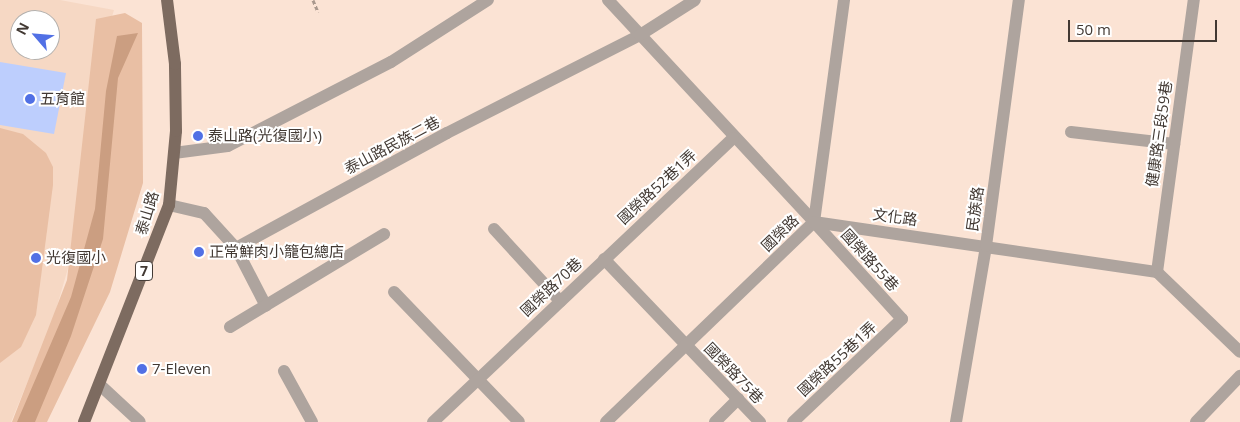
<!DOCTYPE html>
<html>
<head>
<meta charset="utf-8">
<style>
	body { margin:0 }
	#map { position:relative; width:1240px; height:422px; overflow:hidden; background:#fbe3d4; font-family:"Open Sans","Noto Sans TC",sans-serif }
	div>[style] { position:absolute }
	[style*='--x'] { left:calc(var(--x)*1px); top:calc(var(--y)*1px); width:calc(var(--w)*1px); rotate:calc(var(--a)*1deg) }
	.built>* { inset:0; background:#f6d8c4 }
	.green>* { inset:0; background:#e9bfa4 }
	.water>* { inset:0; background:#cb9e81 }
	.building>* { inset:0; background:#bdcefd }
	.path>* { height:3px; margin-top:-1.5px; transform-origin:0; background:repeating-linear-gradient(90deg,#a9988d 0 4px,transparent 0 6.5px) }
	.minor>* { height:12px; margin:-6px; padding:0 6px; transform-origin:6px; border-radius:6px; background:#aea49e }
	.major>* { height:12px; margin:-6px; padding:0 6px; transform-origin:6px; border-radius:6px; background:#7d6b60 }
	.dots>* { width:14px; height:14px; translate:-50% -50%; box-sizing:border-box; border:2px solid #fff; border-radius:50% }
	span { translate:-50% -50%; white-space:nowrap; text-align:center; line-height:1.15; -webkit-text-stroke:4px #fff; paint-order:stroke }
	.shield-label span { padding:1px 4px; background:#fff; border:1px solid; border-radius:4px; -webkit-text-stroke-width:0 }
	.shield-label { font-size:14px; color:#423933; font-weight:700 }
	.poi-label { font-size:15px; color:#423933 }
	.left { translate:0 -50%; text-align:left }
	.street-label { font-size:15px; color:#423933 }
	.north { position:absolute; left:10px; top:10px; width:50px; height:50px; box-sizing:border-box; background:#fff; border:1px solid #b3b0ad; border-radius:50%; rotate:297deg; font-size:14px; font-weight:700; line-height:20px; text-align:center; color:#423933 }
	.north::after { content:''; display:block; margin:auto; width:18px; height:22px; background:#5170e5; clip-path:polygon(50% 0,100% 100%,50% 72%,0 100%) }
	.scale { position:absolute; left:1068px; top:20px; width:149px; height:22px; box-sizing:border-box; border:2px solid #423933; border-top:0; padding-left:6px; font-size:15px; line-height:18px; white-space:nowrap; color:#423933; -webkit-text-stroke:4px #fff; paint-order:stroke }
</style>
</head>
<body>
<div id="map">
	<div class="built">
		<div style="clip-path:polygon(evenodd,0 0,60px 0,114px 10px,93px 79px,89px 196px,53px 320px,11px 422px,0 422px,0 0,20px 20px,50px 20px,50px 50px,20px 50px,20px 20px)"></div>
	</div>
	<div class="green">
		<div style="clip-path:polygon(125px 13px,142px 23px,143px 183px,110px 292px,47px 422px,12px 422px,67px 280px,96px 19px)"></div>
		<div style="clip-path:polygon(0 128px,23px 134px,46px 153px,53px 167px,53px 185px,36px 315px,21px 347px,0 363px)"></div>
	</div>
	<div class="water">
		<div style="clip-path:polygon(138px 33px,118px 78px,103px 239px,71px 336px,35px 422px,17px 422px,71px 297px,95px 209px,106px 91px,117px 36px)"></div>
	</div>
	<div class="building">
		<div style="clip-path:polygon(0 62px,66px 73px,54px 134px,0 125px)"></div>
	</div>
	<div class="path">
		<div style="--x:313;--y:0;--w:13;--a:67"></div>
	</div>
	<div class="minor">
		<div style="--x:608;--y:0;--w:303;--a:47.1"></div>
		<div style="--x:814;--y:222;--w:347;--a:8.3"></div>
		<div style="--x:1157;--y:272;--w:115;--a:43.9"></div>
		<div style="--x:1071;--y:132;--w:104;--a:6.6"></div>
		<div style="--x:174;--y:153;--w:54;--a:-7.4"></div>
		<div style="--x:228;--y:146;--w:183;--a:-27.3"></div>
		<div style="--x:391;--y:62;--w:115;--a:-32.6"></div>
		<div style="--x:169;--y:205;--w:36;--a:13"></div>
		<div style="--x:204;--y:213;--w:47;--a:47.6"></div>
		<div style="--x:236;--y:248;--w:240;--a:-28.6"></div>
		<div style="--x:447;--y:133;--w:216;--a:-26.9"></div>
		<div style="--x:640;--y:35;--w:65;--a:-32.5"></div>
		<div style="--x:494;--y:229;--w:98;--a:47.5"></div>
		<div style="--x:236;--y:248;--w:65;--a:62.7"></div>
		<div style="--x:604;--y:259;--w:226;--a:46.3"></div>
		<div style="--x:1157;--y:272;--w:275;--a:-82.3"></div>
		<div style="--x:394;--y:292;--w:180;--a:46.1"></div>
		<div style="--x:230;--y:327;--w:180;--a:-31.1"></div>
		<div style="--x:284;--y:371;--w:58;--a:61.2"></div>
		<div style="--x:100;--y:385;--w:54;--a:42.8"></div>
		<div style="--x:433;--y:422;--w:413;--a:-43.4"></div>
		<div style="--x:606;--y:422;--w:289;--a:-43.9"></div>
		<div style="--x:814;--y:222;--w:224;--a:-82.3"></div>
		<div style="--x:715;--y:422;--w:33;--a:-45"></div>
		<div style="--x:793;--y:422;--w:150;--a:-43.4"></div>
		<div style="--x:902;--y:319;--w:131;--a:-132.2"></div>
		<div style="--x:956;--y:422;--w:179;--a:-80.3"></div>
		<div style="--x:986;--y:246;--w:248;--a:-82.4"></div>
		<div style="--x:1196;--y:422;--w:64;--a:-46.3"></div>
	</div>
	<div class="major">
		<div style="--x:84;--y:422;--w:233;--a:-68.6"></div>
		<div style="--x:169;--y:205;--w:74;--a:-84.6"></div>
		<div style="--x:176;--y:131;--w:67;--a:-90.9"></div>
		<div style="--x:175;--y:64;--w:64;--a:-97.1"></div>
	</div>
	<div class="dots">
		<div style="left:30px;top:99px;background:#5170e5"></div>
		<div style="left:198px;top:136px;background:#5170e5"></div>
		<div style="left:199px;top:252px;background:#5170e5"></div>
		<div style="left:36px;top:258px;background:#5170e5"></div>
		<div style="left:142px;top:369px;background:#5170e5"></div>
	</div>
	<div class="shield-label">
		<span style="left:144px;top:271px">7</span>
	</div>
	<div class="poi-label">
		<span class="left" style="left:40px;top:99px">五育館</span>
		<span class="left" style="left:208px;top:136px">泰山路(光復國小)</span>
		<span class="left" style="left:209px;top:252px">正常鮮肉小籠包總店</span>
		<span class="left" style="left:46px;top:258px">光復國小</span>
		<span class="left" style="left:152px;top:369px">7-Eleven</span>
	</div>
	<div class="street-label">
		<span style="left:1159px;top:134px;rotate:-82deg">健康路三段59巷</span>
		<span style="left:392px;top:145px;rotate:-28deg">泰山路民族二巷</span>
		<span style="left:657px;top:187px;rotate:-43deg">國榮路52巷1弄</span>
		<span style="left:975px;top:209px;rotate:-82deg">民族路</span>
		<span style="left:147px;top:213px;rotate:-73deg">泰山路</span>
		<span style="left:895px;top:217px;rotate:8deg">文化路</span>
		<span style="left:780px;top:233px;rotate:-44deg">國榮路</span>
		<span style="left:870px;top:260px;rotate:48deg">國榮路55巷</span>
		<span style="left:551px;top:287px;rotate:-43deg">國榮路70巷</span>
		<span style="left:837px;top:359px;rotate:-43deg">國榮路55巷1弄</span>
		<span style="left:734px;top:373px;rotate:46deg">國榮路75巷</span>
	</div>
	<div class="north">N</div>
	<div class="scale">50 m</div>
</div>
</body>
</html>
